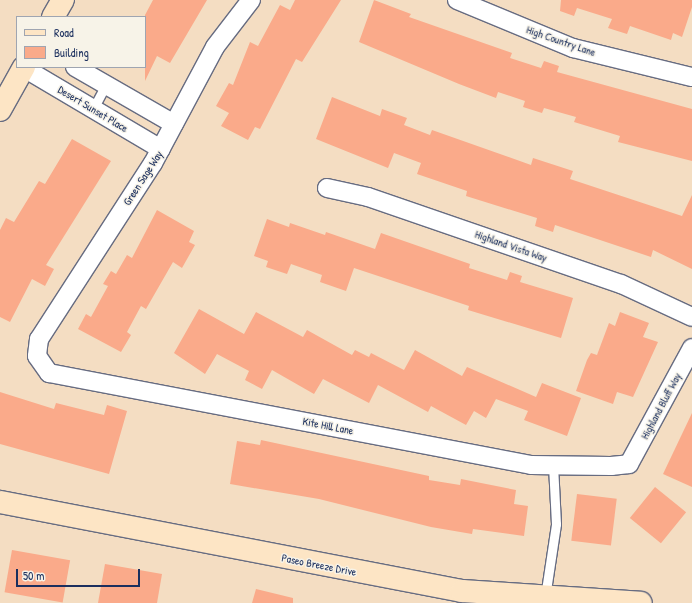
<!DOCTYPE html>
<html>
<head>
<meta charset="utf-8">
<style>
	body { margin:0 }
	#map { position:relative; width:692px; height:603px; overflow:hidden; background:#f4ddc2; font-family:"Patrick Hand",sans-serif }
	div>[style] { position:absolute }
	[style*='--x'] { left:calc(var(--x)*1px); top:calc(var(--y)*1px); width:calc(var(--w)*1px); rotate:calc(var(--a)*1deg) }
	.building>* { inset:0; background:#faaa8a; transform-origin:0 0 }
	.roads { filter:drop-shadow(1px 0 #676c81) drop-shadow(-1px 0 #676c81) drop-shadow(0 1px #676c81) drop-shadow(0 -1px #676c81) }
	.lane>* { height:9px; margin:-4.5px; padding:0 4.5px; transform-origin:4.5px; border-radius:4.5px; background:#fff }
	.street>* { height:18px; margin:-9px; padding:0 9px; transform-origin:9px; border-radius:9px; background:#fff }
	.secondary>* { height:22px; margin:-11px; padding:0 11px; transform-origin:11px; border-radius:11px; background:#fde5c5 }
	span { translate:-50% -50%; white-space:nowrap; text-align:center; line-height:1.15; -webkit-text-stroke:3px #f7f3e8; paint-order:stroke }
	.street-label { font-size:11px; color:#1b2f5e }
	.legend { position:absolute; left:16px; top:16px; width:130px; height:52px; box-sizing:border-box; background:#f7f3e8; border:1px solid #9fa5b1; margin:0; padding:5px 7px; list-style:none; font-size:12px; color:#1b2f5e }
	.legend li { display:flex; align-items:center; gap:8px; height:20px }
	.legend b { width:20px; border:1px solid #9fa5b1 }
	.scale { position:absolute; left:16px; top:569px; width:124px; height:18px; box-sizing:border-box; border:2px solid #1b2f5e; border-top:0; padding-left:5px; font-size:12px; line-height:14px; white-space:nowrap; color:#1b2f5e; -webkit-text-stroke:3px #f7f3e8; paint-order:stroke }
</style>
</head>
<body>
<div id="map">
	<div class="building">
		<div style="clip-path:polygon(153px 0,207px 0,170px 63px,157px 56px,145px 81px,145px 15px)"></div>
		<div style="clip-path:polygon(295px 0,341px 0,302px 62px,296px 59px,260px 129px,255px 127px,248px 140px,221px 126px,229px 113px,216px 106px,229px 83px,233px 85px,250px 42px,258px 46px,280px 5px,290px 10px)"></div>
		<div style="clip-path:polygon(374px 0,411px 14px,409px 17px,512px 53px,510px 58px,541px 68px,544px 61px,559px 66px,557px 72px,692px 109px,692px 161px,618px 142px,620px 136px,574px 122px,576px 117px,544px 108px,542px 113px,523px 107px,525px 101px,498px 92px,496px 98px,459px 84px,359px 42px)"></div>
		<div style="clip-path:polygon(561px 0,692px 0,692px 7px,682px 37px,673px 33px,671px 40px,630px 26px,627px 34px,608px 28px,612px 19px,577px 8px,574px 16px,560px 11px)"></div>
		<div style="clip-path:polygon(332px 97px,380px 116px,382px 109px,407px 118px,404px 125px,430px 135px,432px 130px,531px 165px,533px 158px,573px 171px,570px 179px,682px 216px,692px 195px,692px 269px,653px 250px,651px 257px,555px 225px,553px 232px,535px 226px,537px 218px,466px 196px,467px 191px,417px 174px,421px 163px,394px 153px,388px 168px,316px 139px)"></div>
		<div style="clip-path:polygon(72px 139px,111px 161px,46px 265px,54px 269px,45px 286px,32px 279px,10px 322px,0 317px,0 230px,6px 218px,14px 222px,39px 181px,45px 184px)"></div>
		<div style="clip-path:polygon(157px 210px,194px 231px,189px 242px,195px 245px,182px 268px,173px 262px,146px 309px,141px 306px,127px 332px,131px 335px,121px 352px,78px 329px,86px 314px,91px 317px,108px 286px,103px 284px,111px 271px,116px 274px,127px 255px,132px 258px)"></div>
		<div style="clip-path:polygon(267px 219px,289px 227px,290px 223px,325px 235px,326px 232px,375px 249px,381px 233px,470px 264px,469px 268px,507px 280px,510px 272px,522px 276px,520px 282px,573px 298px,561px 338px,468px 310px,469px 306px,354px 268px,346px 291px,320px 282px,322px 275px,291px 264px,287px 274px,266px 267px,268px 261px,254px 256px)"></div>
		<div style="clip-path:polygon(199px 309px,244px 334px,256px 312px,303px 337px,307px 330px,352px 355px,355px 350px,369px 357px,371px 353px,404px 370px,415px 350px,462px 376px,467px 367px,536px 397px,542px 383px,581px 398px,567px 436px,524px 420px,528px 411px,496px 399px,486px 418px,474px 411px,466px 425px,431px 406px,428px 412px,378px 385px,369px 403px,323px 379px,314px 394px,272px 370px,262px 389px,245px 380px,249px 371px,217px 354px,205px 374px,174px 353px)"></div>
		<div style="clip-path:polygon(620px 312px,649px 323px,643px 337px,658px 342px,633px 397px,617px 392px,613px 404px,576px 391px,587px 360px,591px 353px,597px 355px,609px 323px,615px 326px)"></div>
		<div style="clip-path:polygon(0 392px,54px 409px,56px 403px,104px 415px,107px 405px,127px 411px,109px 474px,0 444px)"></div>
		<div style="clip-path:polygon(692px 413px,692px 487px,663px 474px)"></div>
		<div style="clip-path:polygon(261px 440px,429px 476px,429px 480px,460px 485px,461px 479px,516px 490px,514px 504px,528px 506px,524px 536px,473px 529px,472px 534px,431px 527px,319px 499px,230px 484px,237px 441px,260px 445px)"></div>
		<div style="left:655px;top:487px;width:40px;height:40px;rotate:39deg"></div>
		<div style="left:577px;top:494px;width:40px;height:47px;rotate:7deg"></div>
		<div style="left:12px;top:550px;width:59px;height:43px;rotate:10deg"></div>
		<div style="clip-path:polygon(105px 564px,162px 574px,157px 603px,98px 603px)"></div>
		<div style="clip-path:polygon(256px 589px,293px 598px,293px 603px,252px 603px)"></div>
	</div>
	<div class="roads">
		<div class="lane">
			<div style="--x:93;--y:109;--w:27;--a:-62"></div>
			<div style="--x:545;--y:597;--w:74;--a:-81.4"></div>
			<div style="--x:556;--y:524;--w:59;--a:-92.9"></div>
		</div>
		<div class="street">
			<div style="--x:251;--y:0;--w:59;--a:127.5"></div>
			<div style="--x:215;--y:47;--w:132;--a:118.1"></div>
			<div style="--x:153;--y:163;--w:210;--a:122.9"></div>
			<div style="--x:39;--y:339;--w:17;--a:97"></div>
			<div style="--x:37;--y:356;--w:21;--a:55"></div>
			<div style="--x:49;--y:373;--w:491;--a:10.8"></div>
			<div style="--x:531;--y:465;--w:80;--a:0.7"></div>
			<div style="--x:611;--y:466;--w:18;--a:-6"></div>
			<div style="--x:629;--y:464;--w:132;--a:-61.5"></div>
			<div style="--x:457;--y:0;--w:126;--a:22.5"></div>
			<div style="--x:573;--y:48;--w:122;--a:13.7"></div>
			<div style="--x:75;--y:67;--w:114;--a:29.9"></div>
			<div style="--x:24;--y:68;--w:159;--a:30.6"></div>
			<div style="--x:327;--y:188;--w:42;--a:12.4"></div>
			<div style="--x:368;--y:197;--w:268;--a:19"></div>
			<div style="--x:621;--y:284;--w:78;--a:24.9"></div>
		</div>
		<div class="secondary">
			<div style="--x:53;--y:17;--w:20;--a:-60"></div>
			<div style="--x:0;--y:110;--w:49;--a:-60.8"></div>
			<div style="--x:0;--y:502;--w:470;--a:10.9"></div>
			<div style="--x:462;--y:591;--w:179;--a:3.8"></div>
		</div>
	</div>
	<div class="street-label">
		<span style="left:561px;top:41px;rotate:19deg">High Country Lane</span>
		<span style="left:93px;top:109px;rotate:31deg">Desert Sunset Place</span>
		<span style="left:143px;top:178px;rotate:-57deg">Green Sage Way</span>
		<span style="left:511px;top:246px;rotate:19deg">Highland Vista Way</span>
		<span style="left:661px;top:406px;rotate:-62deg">Highland Bluff Way</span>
		<span style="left:328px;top:426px;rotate:11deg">Kite Hill Lane</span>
		<span style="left:319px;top:565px;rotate:11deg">Paseo Breeze Drive</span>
	</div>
	<ul class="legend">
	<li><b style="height:5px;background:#fde5c5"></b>Road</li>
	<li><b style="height:11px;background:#faaa8a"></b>Building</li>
	</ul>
	<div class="scale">50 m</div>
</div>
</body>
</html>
